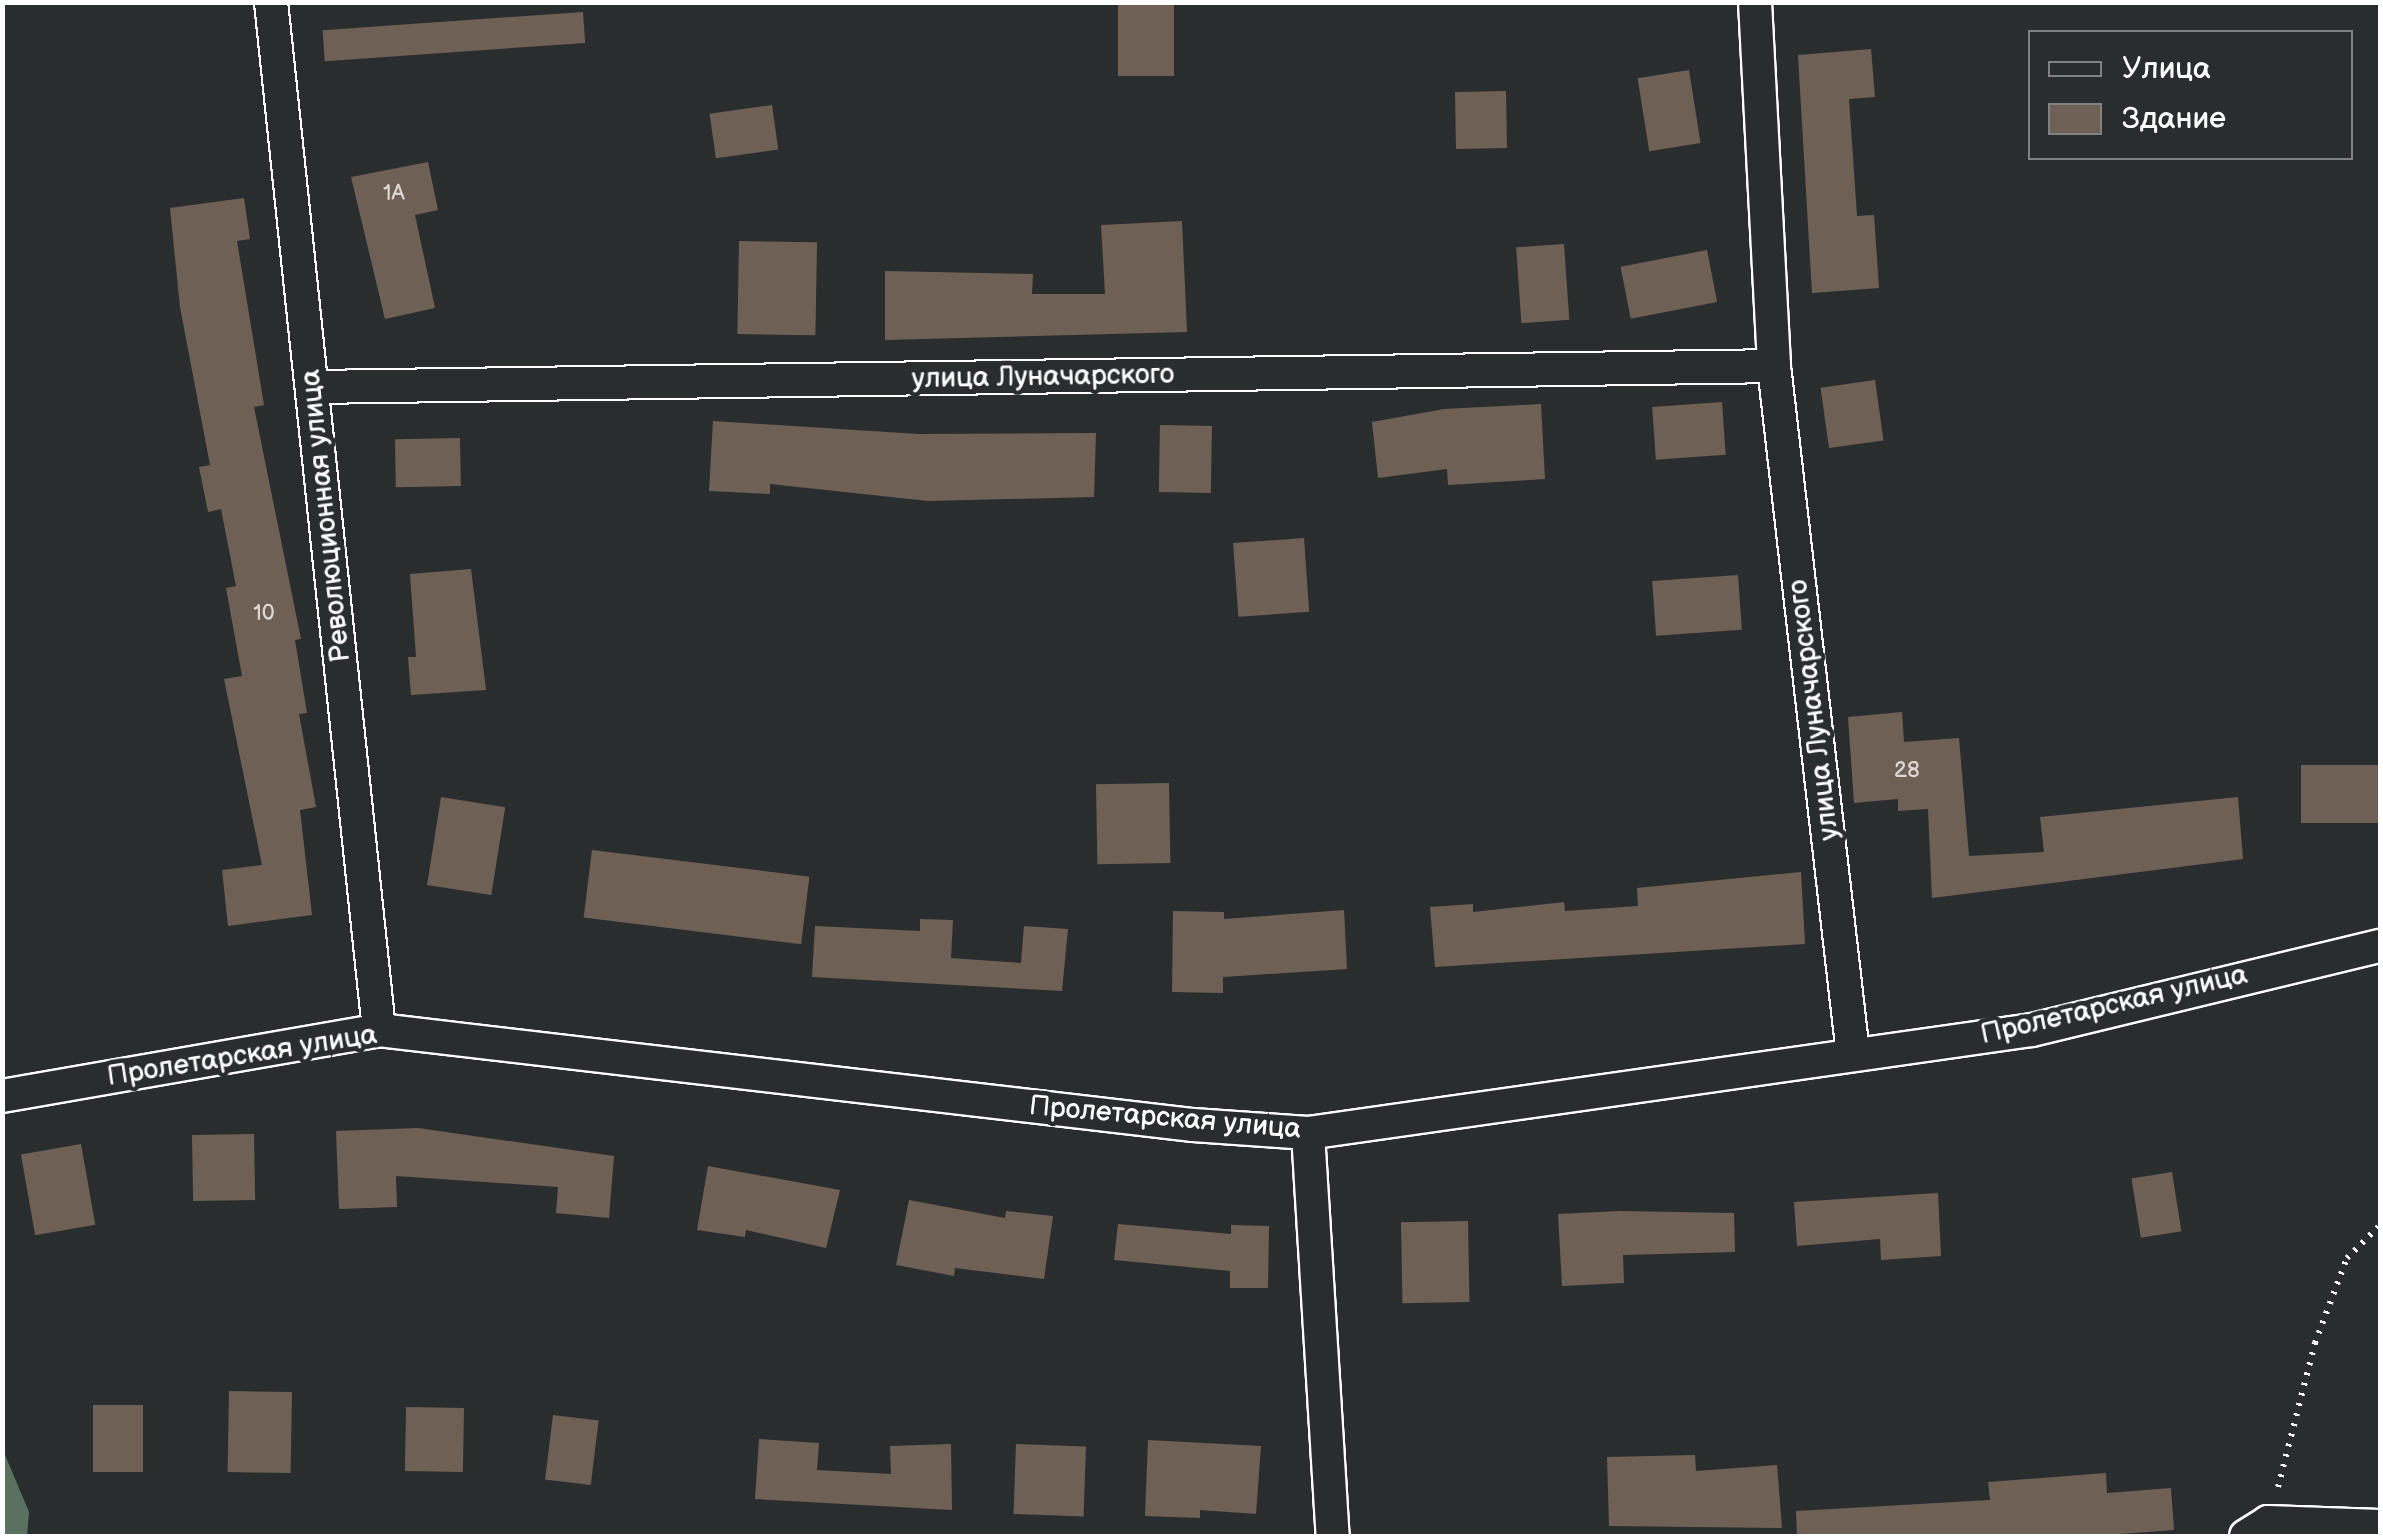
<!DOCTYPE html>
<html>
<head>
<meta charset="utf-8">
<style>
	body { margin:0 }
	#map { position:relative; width:2383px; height:1539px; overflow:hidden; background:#2a2d2e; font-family:"Balsamiq Sans",sans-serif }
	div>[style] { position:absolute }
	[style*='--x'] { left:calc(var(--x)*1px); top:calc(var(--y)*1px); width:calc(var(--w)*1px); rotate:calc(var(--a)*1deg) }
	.green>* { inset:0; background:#59715e }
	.building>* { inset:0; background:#6f6056; transform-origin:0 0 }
	.path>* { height:6px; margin-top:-3px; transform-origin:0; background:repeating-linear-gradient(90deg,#fff 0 2.5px,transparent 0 10.5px) }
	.roads { filter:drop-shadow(2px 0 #fff) drop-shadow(-2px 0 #fff) drop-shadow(0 2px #fff) drop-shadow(0 -2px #fff) }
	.minor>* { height:32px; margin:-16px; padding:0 16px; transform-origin:16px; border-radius:16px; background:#2a2d2e }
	span { translate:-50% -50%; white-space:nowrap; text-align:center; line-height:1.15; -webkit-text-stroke:9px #2a2d2e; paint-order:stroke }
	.number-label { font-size:22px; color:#dbd7d5 }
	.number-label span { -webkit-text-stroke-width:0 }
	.street-label { font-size:28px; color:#fff }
	.frame { position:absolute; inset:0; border:5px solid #fff; pointer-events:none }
	.legend { position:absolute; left:2028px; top:30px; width:325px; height:130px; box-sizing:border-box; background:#2a2d2e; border:2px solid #7f8182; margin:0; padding:12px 18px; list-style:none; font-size:30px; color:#fff }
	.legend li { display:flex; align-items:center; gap:20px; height:50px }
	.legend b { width:50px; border:2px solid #7f8182 }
</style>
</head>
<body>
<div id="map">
	<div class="green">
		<div style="clip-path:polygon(3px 1450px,29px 1512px,27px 1536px,3px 1536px)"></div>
	</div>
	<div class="building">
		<div style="left:1118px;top:2px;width:56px;height:74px"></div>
		<div style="left:583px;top:12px;width:31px;height:261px;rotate:86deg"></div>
		<div style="clip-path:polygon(1871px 49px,1875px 97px,1849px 99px,1857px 216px,1874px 215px,1879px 288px,1812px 293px,1798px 55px)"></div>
		<div style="left:1689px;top:70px;width:74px;height:52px;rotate:81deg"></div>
		<div style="left:1506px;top:91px;width:57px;height:51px;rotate:89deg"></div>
		<div style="left:772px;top:105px;width:45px;height:63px;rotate:82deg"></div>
		<div style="clip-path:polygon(428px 162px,438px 210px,415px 215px,435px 308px,385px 319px,351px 177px)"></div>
		<div style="clip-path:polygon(244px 198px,250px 239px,237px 241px,264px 405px,254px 407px,301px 639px,295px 640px,307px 713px,299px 714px,316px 807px,300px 810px,312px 915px,228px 926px,222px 870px,262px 865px,224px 679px,242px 676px,226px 588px,236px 586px,221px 509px,208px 512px,199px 467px,210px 465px,180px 307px,170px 208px)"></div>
		<div style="clip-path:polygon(1182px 221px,1187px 332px,885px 340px,885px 271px,1033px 274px,1032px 294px,1105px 294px,1101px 225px)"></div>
		<div style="left:739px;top:241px;width:78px;height:93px;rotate:1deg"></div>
		<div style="left:1564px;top:244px;width:76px;height:48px;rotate:86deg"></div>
		<div style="left:1707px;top:250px;width:53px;height:88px;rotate:79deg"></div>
		<div style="left:1875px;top:380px;width:61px;height:55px;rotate:82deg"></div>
		<div style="left:1722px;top:402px;width:53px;height:70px;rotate:86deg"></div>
		<div style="clip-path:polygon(1541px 404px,1545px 479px,1448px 485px,1447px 469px,1378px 478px,1372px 422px,1444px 409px)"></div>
		<div style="clip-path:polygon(713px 421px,918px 434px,1096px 433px,1094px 497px,928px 501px,770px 484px,770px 494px,709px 491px)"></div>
		<div style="left:1160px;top:425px;width:52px;height:67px;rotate:1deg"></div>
		<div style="left:460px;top:438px;width:48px;height:65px;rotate:89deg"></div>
		<div style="left:1304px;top:538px;width:74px;height:71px;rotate:86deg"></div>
		<div style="clip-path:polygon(471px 569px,486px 690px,411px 695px,408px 657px,416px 657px,410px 574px)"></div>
		<div style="left:1738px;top:575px;width:55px;height:86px;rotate:86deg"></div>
		<div style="clip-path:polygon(1902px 712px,1904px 742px,1959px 738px,1969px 856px,2044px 852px,2040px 817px,2238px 797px,2243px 859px,1932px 898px,1928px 809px,1898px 811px,1898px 799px,1854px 803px,1848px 717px)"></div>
		<div style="left:2380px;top:765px;width:58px;height:79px;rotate:90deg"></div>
		<div style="left:1169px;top:783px;width:80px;height:73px;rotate:89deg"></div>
		<div style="left:441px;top:797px;width:65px;height:89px;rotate:9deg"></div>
		<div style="left:592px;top:850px;width:219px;height:68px;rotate:7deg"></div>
		<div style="clip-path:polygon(1801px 872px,1805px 944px,1435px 967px,1430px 907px,1473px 904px,1473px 912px,1564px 902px,1565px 911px,1638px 906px,1637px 888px)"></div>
		<div style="clip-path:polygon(1344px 910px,1347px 969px,1223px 977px,1223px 993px,1172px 992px,1173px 911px,1224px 912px,1224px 919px)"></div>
		<div style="clip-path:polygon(920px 919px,953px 920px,951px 958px,1021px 963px,1024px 926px,1068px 929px,1062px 991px,812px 977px,815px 926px,920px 931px)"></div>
		<div style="clip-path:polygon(418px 1128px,614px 1156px,609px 1218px,556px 1213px,558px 1187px,396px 1176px,397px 1207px,339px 1209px,336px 1131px)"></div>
		<div style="left:254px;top:1134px;width:66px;height:62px;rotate:89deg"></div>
		<div style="left:81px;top:1144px;width:82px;height:61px;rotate:80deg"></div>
		<div style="clip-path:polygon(708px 1166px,840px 1190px,826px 1248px,746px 1230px,745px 1237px,697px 1230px)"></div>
		<div style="left:2172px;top:1172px;width:60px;height:41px;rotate:81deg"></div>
		<div style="clip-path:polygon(1938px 1193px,1941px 1256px,1881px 1260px,1880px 1239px,1797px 1246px,1794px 1202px)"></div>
		<div style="clip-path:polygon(909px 1200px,1005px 1218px,1006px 1211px,1053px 1216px,1044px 1279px,955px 1268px,954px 1276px,896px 1265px)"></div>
		<div style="clip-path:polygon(1620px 1211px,1734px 1213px,1735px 1252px,1623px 1255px,1624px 1283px,1562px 1286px,1558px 1214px)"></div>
		<div style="left:1468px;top:1221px;width:81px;height:67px;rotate:89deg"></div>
		<div style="clip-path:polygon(1118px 1224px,1231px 1234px,1231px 1225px,1269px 1226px,1268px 1288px,1230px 1288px,1230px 1271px,1114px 1260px)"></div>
		<div style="left:229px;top:1391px;width:63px;height:81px;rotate:1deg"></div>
		<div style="left:143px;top:1405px;width:67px;height:50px;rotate:90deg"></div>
		<div style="left:406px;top:1407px;width:58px;height:64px;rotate:1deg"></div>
		<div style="left:553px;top:1415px;width:46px;height:65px;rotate:7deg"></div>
		<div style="clip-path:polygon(759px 1439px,819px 1443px,817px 1470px,891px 1474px,890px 1446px,951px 1444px,952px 1510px,755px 1499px)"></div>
		<div style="clip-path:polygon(1148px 1440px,1261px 1446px,1256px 1514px,1200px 1510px,1200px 1518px,1145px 1516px)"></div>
		<div style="left:1016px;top:1444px;width:70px;height:70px;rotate:2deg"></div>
		<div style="clip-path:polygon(1695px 1455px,1696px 1471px,1777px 1465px,1782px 1528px,1609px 1526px,1607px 1457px)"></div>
		<div style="clip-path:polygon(2106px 1473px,2107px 1493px,2171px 1488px,2174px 1530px,2094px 1536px,1797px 1536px,1796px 1511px,1990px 1500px,1988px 1482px)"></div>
	</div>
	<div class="path">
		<div style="--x:2278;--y:1487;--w:149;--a:-75.6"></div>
		<div style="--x:2315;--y:1343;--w:91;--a:-69.4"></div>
		<div style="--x:2347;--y:1258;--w:47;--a:-45"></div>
	</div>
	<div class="roads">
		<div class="minor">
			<div style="--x:271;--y:2;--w:1034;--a:84"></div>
			<div style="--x:1755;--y:2;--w:364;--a:87"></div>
			<div style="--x:1774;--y:366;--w:693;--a:83.45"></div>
			<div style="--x:313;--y:387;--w:1461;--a:-0.82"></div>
			<div style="--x:2;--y:1096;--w:383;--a:-9.9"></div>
			<div style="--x:379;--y:1030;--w:820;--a:6.66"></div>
			<div style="--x:1193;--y:1125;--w:115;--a:4"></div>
			<div style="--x:1308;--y:1133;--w:731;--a:-8.1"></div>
			<div style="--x:2032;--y:1030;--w:358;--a:-13.6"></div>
			<div style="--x:1308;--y:1133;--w:404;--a:86.5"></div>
			<div style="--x:2246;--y:1536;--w:26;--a:-32"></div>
			<div style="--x:2268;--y:1522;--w:112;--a:2"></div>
		</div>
	</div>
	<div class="number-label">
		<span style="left:394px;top:194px">1А</span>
		<span style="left:264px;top:614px">10</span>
		<span style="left:1907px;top:771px">28</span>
	</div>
	<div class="street-label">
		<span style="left:1043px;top:377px;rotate:-1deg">улица Луначарского</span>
		<span style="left:326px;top:516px;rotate:-96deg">Революционная улица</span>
		<span style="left:1814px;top:710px;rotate:-97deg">улица Луначарского</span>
		<span style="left:2114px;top:1005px;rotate:-13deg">Пролетарская улица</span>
		<span style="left:242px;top:1056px;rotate:-9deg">Пролетарская улица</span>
		<span style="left:1165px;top:1118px;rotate:5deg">Пролетарская улица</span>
	</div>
	<div class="frame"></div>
	<ul class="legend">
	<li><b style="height:12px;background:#2a2d2e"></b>Улица</li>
	<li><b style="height:28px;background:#6f6056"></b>Здание</li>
	</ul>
</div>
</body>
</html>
